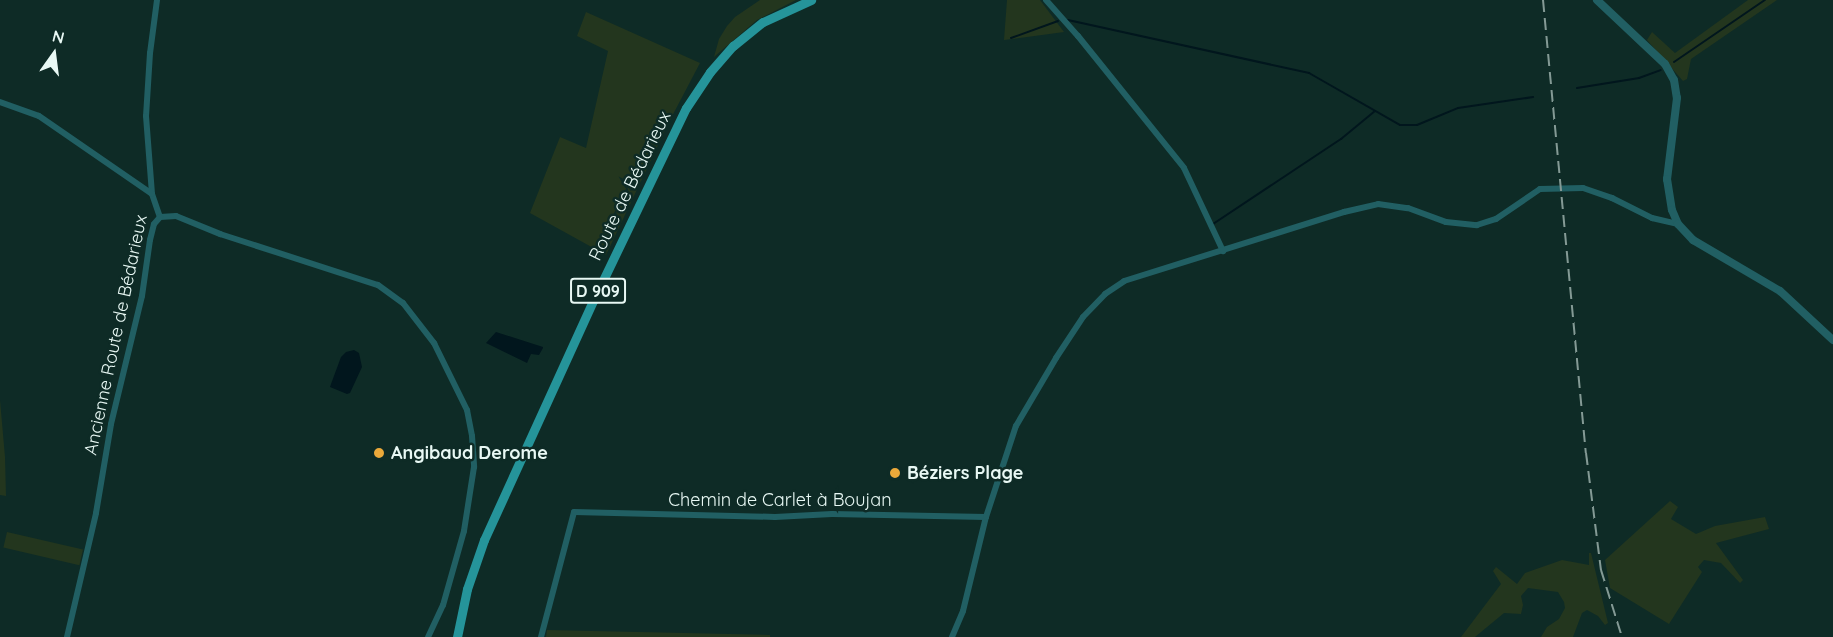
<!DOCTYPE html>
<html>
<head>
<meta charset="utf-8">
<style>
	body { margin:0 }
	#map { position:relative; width:1833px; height:637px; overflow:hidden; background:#0e2b26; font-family:Quicksand,sans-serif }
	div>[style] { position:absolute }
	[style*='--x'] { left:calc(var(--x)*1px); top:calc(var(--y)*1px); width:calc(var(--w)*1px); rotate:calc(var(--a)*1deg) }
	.green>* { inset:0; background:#23361e; transform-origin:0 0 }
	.water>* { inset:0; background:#01161d }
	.stream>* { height:2px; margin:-1px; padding:0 1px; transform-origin:1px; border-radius:1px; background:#01161d }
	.minor>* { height:6px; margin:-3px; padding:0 3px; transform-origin:3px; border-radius:3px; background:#215f63 }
	.tertiary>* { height:8px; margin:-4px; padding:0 4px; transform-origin:4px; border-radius:4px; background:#215f63 }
	.primary>* { height:9px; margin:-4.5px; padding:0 4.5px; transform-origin:4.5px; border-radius:4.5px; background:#25949a }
	.rail>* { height:2px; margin-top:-1px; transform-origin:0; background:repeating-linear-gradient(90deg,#849a95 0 12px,transparent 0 18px) }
	.dots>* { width:16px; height:16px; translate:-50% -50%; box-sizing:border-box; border:3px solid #0e2b26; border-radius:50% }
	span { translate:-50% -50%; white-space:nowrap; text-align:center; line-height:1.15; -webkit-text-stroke:5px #0e2b26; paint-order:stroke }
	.shield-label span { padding:2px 4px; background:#0e2b26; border:2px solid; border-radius:4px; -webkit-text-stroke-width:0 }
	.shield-label { font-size:16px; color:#e8f8f4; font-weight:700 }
	.street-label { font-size:18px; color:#e8f8f4 }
	.poi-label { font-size:18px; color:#e8f8f4; font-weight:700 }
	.left { translate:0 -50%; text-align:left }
	.north { position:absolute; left:24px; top:24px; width:60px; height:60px; -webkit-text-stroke:4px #0e2b26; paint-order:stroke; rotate:14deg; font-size:16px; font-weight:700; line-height:24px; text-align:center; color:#e8f8f4 }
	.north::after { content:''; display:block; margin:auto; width:21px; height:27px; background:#e8f8f4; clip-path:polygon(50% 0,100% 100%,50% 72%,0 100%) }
</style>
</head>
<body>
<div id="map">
	<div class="green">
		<div style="clip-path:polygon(760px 0,796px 0,757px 20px,714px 57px,719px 39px,727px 26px,735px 17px)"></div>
		<div style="clip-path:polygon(1007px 0,1040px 0,1064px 32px,1004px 40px)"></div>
		<div style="clip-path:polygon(1748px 0,1777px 0,1691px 59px,1687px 79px,1683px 81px,1647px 40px,1652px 32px,1675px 53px)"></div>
		<div style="clip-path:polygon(586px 12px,700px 63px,669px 122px,606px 255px,530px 213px,560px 137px,586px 148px,608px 51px,577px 36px)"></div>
		<div style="clip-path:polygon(0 400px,5px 457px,6px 496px,0 495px)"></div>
		<div style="clip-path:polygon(1670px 501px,1678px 507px,1671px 519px,1696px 534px,1715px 526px,1765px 517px,1769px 529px,1716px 543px,1743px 580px,1740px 583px,1721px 563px,1704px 560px,1698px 567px,1702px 572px,1669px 624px,1610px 588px,1605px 560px)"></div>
		<div style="left:7px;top:532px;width:78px;height:16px;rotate:13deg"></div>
		<div style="clip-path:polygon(1589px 553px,1591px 553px,1608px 623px,1605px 625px,1598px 616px,1587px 610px,1582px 613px,1573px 637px,1541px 637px,1547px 627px,1559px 619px,1565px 608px,1564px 602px,1558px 592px,1528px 588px,1521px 596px,1523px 605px,1521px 614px,1504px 613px,1475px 637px,1461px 637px,1501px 584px,1493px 571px,1496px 567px,1517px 584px,1525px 573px,1562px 560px,1589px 565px)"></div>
		<div style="clip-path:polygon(547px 630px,770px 635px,770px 637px,546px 637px)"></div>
	</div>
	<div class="water">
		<div style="clip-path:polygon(496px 332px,543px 347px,543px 348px,539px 355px,531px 354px,527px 363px,486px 343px)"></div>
		<div style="clip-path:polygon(354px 350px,359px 353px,362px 367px,350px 393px,347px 394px,330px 387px,331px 384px,341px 357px,346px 352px)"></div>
	</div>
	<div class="stream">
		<div style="--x:1068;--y:20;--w:247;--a:12.4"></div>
		<div style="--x:1309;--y:73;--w:105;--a:29.7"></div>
		<div style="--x:1400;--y:125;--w:17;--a:0"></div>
		<div style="--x:1417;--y:125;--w:44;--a:-22.5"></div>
		<div style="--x:1458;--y:108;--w:76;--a:-8.3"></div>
		<div style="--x:1011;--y:38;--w:50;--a:-19.9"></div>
		<div style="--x:1674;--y:62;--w:110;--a:-34.3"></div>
		<div style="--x:1577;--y:88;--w:63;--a:-9.2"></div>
		<div style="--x:1639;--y:78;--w:23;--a:-20"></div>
		<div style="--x:1213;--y:224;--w:154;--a:-33.6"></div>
		<div style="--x:1341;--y:139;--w:44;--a:-39.5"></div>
	</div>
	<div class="minor">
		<div style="--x:157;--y:0;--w:53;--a:97.5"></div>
		<div style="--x:150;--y:53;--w:63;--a:93.6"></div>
		<div style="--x:146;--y:116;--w:78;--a:85.6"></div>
		<div style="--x:152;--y:194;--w:24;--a:71"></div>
		<div style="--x:1046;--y:0;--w:48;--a:48.4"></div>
		<div style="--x:1078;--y:36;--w:169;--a:51.2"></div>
		<div style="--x:1184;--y:168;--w:92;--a:64.8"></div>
		<div style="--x:0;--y:102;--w:41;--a:19.7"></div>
		<div style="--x:39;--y:116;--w:137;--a:34.6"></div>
		<div style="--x:160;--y:217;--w:16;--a:-4"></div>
		<div style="--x:176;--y:216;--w:48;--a:22.2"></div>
		<div style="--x:220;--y:234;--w:166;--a:17.9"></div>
		<div style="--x:378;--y:285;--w:31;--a:36"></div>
		<div style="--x:403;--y:303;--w:51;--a:52.2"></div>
		<div style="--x:434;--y:343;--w:75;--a:63.8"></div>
		<div style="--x:467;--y:410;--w:26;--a:79"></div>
		<div style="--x:472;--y:436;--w:31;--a:86"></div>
		<div style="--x:474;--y:467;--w:65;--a:98.9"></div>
		<div style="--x:464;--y:531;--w:77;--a:105.8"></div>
		<div style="--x:443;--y:605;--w:35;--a:115"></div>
		<div style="--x:67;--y:637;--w:127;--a:-76.8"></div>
		<div style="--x:96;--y:513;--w:90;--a:-80.4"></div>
		<div style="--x:111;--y:424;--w:132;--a:-76.4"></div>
		<div style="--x:142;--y:296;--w:57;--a:-81.9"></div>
		<div style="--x:150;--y:240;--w:16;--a:-76"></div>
		<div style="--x:154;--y:224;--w:9;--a:-49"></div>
		<div style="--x:541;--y:637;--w:129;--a:-75.2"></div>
		<div style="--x:574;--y:512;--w:201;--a:1.4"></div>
		<div style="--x:775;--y:517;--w:57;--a:-3"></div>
		<div style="--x:832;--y:514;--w:154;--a:1.1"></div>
		<div style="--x:952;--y:637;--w:28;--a:-67"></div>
		<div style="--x:963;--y:611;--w:97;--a:-76.3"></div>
		<div style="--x:986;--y:517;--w:96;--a:-71.8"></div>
		<div style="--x:1016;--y:426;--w:79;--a:-59.5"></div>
		<div style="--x:1056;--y:358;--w:49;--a:-56.6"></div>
		<div style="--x:1083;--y:317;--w:32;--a:-46"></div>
		<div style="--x:1105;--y:294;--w:23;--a:-34"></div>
		<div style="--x:1124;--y:281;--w:231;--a:-17.4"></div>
		<div style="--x:1344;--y:212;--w:35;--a:-13"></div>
		<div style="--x:1378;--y:204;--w:30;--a:8"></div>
		<div style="--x:1408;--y:208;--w:40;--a:20.2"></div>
		<div style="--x:1446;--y:222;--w:31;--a:6"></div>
		<div style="--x:1477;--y:225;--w:20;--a:-18"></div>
		<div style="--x:1496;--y:219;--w:53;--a:-34.3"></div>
		<div style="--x:1540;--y:189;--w:43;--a:-1.3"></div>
		<div style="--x:1583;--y:188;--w:31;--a:19"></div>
		<div style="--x:1612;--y:198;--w:45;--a:26.6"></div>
		<div style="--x:1652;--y:218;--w:27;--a:13"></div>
	</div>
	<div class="tertiary">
		<div style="--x:1597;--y:0;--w:93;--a:43.3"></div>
		<div style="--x:1665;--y:64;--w:18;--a:61"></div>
		<div style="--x:1674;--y:80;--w:18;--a:81"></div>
		<div style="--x:1677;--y:98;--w:82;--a:97"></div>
		<div style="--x:1667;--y:179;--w:31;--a:81"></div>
		<div style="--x:1672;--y:210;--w:15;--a:67"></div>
		<div style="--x:1678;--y:224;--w:22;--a:47"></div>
		<div style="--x:1693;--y:240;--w:101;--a:30.4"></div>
		<div style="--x:1780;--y:291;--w:72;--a:42.8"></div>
	</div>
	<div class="primary">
		<div style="--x:457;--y:637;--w:49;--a:-78.2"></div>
		<div style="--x:467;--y:589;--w:52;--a:-70.9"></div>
		<div style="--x:484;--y:540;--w:263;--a:-65.5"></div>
		<div style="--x:593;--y:301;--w:214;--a:-64.3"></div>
		<div style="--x:686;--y:108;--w:43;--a:-56.3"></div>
		<div style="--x:710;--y:72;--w:35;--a:-49"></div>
		<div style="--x:733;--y:46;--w:38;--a:-39"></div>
		<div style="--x:763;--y:22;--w:53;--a:-24.6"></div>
	</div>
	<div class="rail">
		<div style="--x:1543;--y:0;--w:455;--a:84.6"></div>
		<div style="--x:1586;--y:453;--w:118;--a:82.7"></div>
		<div style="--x:1601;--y:570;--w:70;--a:72.6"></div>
	</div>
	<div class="dots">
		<div style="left:379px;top:453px;background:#eba93a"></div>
		<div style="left:895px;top:473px;background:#eba93a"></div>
	</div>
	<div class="shield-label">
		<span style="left:598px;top:291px">D 909</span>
	</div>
	<div class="street-label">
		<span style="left:630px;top:186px;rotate:-64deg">Route de Bédarieux</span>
		<span style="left:116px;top:335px;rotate:-78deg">Ancienne Route de Bédarieux</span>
		<span style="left:780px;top:500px">Chemin de Carlet à Boujan</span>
	</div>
	<div class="poi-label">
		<span class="left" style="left:391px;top:453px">Angibaud Derome</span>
		<span class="left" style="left:907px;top:473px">Béziers Plage</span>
	</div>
	<div class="north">N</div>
</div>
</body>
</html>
